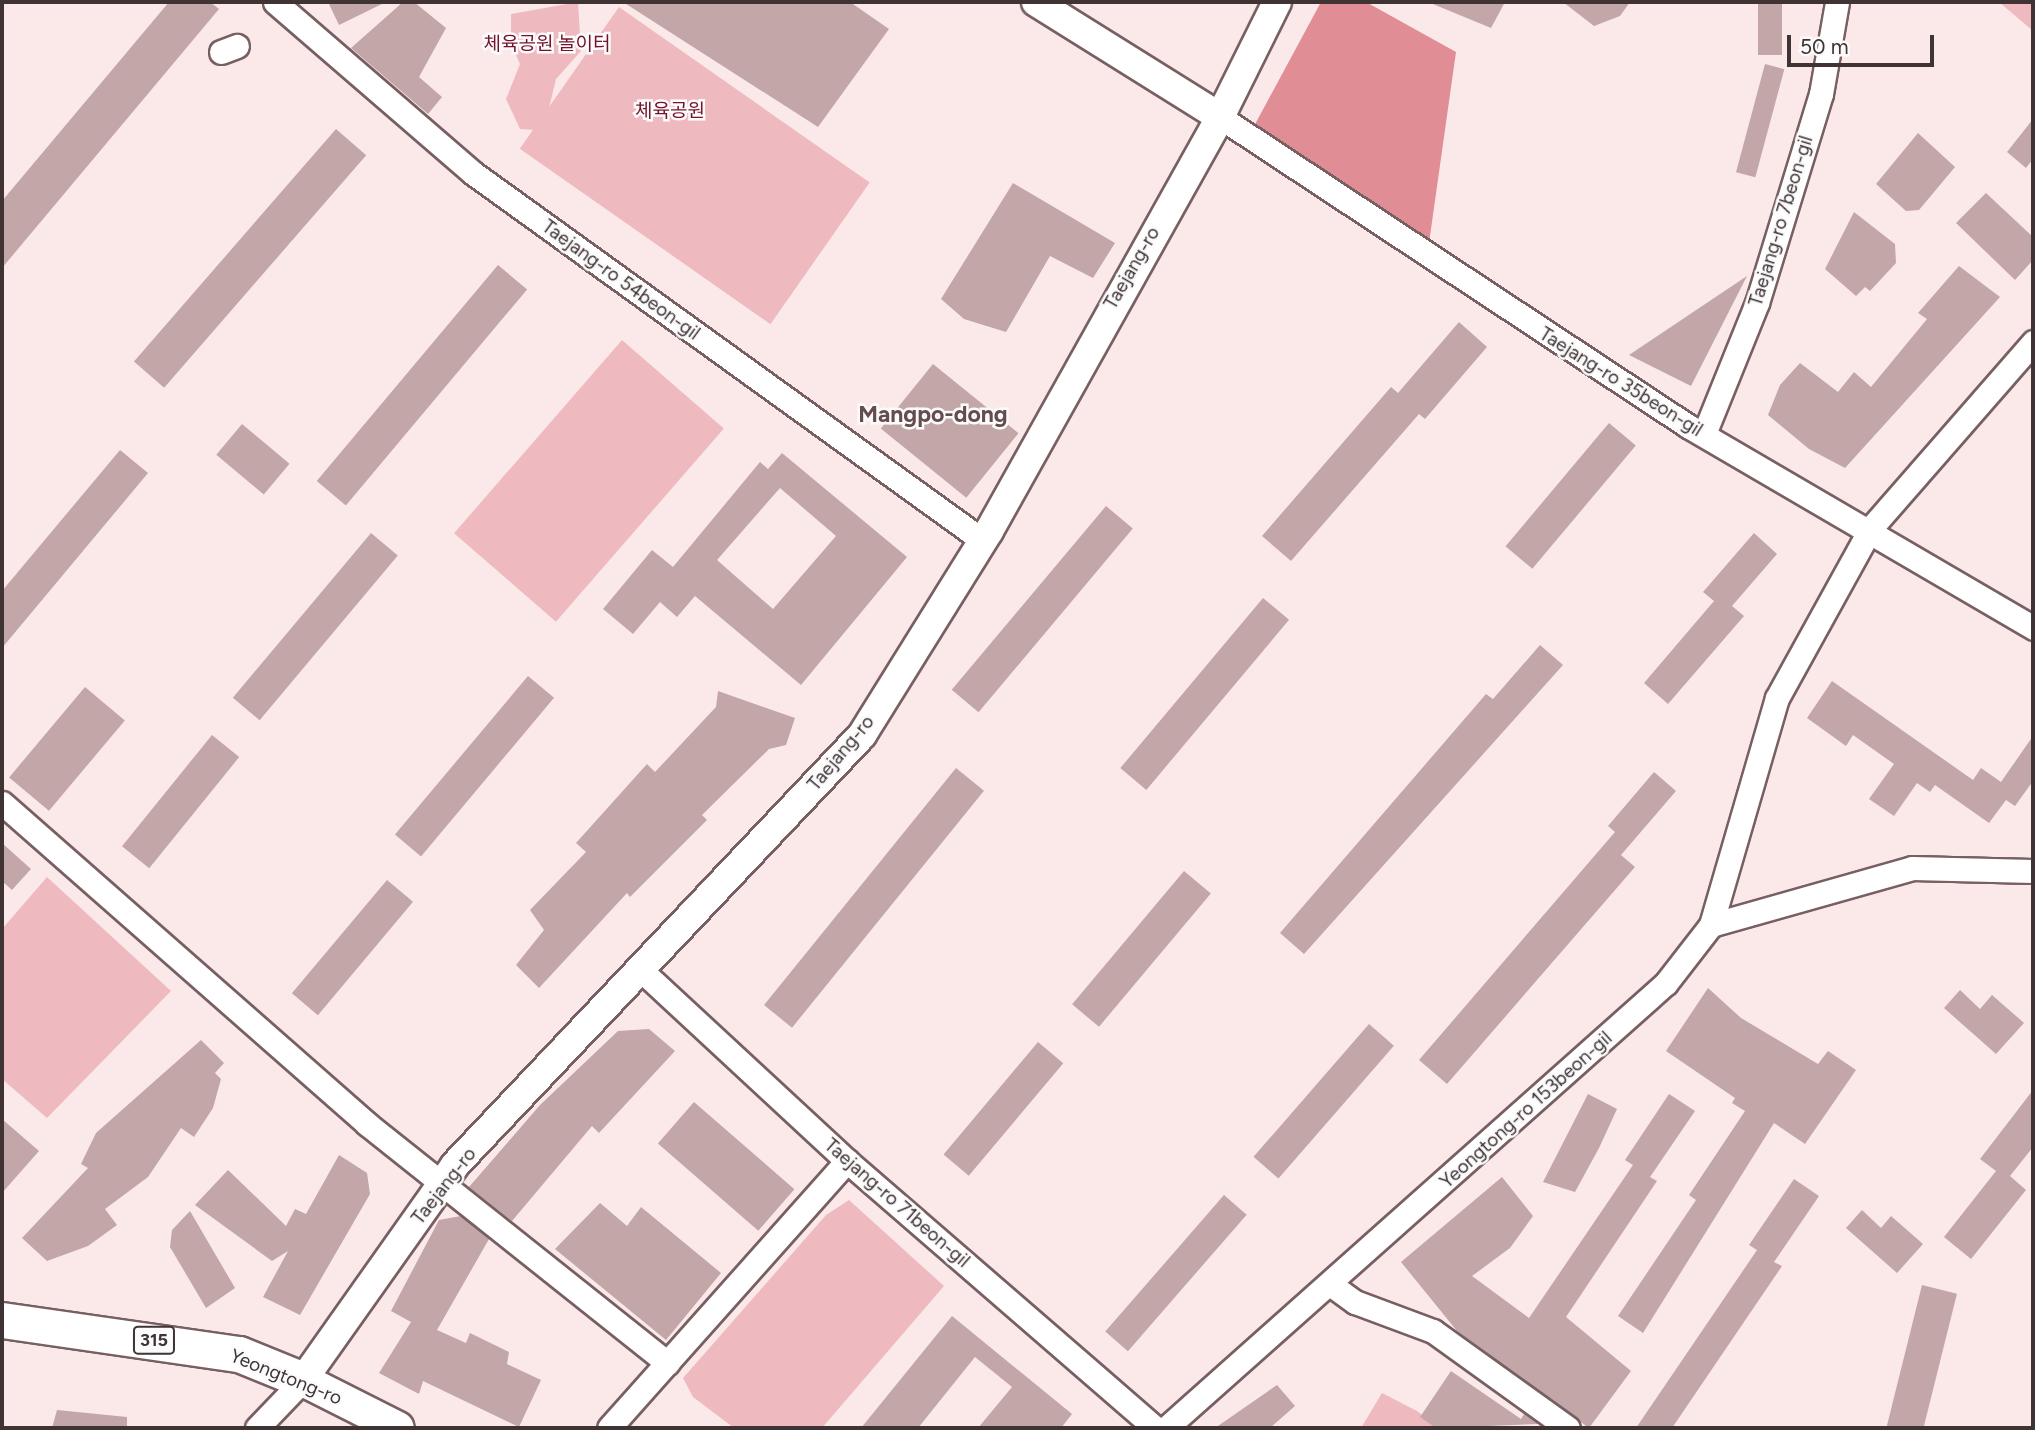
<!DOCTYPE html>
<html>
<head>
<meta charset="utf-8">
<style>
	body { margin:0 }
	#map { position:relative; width:2035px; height:1430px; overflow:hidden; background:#fbe9ea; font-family:Figtree,"Noto Sans KR",sans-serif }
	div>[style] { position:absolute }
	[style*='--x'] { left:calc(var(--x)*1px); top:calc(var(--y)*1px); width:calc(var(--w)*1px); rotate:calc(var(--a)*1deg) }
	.green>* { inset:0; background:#efbabf; transform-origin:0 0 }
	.forest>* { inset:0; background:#e08d96 }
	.building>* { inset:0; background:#c2a6a8; transform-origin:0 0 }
	.roads { filter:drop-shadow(2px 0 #785f61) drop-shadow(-2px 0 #785f61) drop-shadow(0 2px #785f61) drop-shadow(0 -2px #785f61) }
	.minor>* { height:23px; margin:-11.5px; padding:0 11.5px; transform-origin:11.5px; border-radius:11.5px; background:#fff }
	.tertiary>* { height:28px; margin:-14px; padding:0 14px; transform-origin:14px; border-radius:14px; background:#fff }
	.secondary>* { height:32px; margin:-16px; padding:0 16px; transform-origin:16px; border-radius:16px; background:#fff }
	.primary>* { height:35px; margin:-17.5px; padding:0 17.5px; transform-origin:17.5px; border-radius:17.5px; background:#fff }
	span { translate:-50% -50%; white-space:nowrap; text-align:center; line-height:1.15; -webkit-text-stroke:5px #fbfbfb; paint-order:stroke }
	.shield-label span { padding:2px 5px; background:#fbfbfb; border:2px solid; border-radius:5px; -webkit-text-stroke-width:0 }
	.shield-label { font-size:18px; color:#3f3334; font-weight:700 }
	.park-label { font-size:19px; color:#75132c }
	.street-label { font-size:19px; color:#3f3334 }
	.quarter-label { font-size:23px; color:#654c4f; font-weight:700 }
	.frame { position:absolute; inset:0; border:4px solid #3f3334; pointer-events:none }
	.scale { position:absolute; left:1787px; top:35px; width:147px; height:32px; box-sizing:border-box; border:4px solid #3f3334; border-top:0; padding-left:9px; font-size:21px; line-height:24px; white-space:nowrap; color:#3f3334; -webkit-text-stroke:5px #fbfbfb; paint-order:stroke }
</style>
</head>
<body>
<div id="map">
	<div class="green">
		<div style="clip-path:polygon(578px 2px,581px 51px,556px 79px,546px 121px,535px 130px,520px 129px,506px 99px,520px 64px,511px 44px,511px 14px)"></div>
		<div style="clip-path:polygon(1999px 2px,2033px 2px,2033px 31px)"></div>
		<div style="left:619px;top:7px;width:306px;height:173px;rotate:35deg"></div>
		<div style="left:622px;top:340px;width:135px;height:256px;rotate:41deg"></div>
		<div style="clip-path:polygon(47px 877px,171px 991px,47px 1118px,2px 1079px,2px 929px)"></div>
		<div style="clip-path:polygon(849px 1200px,944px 1286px,822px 1428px,734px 1428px,693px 1397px,683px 1378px,826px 1215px)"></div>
		<div style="clip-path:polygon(1382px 1393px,1417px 1411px,1440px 1428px,1361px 1428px)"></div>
	</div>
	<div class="forest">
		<div style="clip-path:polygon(1321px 2px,1366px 2px,1456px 52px,1429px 243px,1253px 128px)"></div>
	</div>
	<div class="building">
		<div style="clip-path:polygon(169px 2px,210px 2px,219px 9px,2px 268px,2px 201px)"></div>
		<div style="clip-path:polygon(328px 2px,386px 2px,339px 25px)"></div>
		<div style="clip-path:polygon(403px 2px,414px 2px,446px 28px,419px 77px,442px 97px,428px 114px,351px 48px)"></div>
		<div style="clip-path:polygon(623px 2px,850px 2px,889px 29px,818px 127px)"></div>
		<div style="clip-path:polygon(1428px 2px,1505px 2px,1491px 28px)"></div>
		<div style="clip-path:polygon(1563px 2px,1630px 2px,1620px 16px,1594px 26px)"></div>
		<div style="left:1758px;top:2px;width:24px;height:53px"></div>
		<div style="left:1765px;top:64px;width:20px;height:112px;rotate:15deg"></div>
		<div style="clip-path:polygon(2033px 119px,2033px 159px,2026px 168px,2007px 152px)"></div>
		<div style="left:336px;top:129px;width:40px;height:308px;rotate:41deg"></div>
		<div style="clip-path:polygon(1918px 133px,1955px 167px,1919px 210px,1906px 211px,1876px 184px)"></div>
		<div style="clip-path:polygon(1013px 183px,1115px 243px,1093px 278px,1050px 256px,1006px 332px,964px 319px,941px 299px)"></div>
		<div style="clip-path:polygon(1986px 193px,2033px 237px,2033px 260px,2015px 280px,1956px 223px)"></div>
		<div style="clip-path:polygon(1854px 212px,1895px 244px,1896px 263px,1870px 291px,1865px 287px,1856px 296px,1825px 269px)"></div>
		<div style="left:498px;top:265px;width:38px;height:282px;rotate:40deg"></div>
		<div style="clip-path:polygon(1959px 266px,2000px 297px,1845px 468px,1809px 449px,1768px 415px,1780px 385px,1800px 363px,1838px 392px,1854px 372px,1871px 387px,1927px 319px,1918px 313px)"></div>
		<div style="clip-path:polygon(1747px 276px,1691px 386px,1629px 355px)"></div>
		<div style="clip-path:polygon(1459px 322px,1487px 347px,1425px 419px,1419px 414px,1291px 561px,1262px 536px,1391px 387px,1398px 393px)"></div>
		<div style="left:933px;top:364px;width:110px;height:83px;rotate:39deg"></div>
		<div style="left:1609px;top:423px;width:35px;height:161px;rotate:40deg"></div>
		<div style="left:242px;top:424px;width:62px;height:40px;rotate:40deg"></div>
		<div style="clip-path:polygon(120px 450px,148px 473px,2px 648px,2px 591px)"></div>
		<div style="clip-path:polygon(evenodd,782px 453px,907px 557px,801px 685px,695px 596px,677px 617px,660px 602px,633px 634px,603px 609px,652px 550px,673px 567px,760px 462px,768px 469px,782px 453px,780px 488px,836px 536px,773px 609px,717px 560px,780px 488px)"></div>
		<div style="left:1106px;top:506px;width:35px;height:240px;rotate:40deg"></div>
		<div style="left:371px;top:533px;width:35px;height:215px;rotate:40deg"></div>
		<div style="clip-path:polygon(1754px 533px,1777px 554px,1732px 606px,1744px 616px,1668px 704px,1644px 683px,1714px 601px,1703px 592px)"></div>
		<div style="left:1263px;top:598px;width:34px;height:222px;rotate:40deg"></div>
		<div style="clip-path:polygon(1540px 645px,1563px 665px,1304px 954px,1280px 933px,1486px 694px,1493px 699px)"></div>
		<div style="left:528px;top:676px;width:34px;height:207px;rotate:40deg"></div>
		<div style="clip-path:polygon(1832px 681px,1973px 780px,1981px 768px,2001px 782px,2033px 736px,2033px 781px,2015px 806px,2006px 800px,1989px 823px,1935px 785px,1930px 792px,1917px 783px,1894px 816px,1869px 799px,1894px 764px,1853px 735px,1846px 746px,1807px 718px)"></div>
		<div style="left:85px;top:687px;width:52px;height:118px;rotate:40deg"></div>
		<div style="clip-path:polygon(718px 691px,795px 718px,786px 745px,769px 749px,702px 815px,707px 820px,630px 897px,627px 893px,539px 988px,516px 965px,544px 930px,530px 910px,586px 852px,576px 843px,647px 764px,655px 772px,716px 707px)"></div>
		<div style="left:212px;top:735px;width:35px;height:143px;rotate:39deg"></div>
		<div style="left:956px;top:768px;width:36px;height:305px;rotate:39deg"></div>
		<div style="clip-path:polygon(1654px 772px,1676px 791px,1621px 855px,1635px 867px,1447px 1084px,1419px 1060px,1615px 832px,1608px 826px)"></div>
		<div style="clip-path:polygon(2px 843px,31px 869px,12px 890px,2px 881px)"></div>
		<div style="left:1184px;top:871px;width:35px;height:174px;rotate:40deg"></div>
		<div style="left:387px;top:880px;width:34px;height:148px;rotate:40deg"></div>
		<div style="clip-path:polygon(1708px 988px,1741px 1018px,1818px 1064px,1828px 1051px,1856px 1070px,1805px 1144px,1774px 1123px,1643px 1333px,1618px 1316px,1696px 1200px,1689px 1195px,1745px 1111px,1732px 1103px,1735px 1098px,1666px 1051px)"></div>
		<div style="clip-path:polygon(1960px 990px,1980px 1009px,1992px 995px,2024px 1023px,1996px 1054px,1944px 1008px)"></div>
		<div style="left:1369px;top:1024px;width:33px;height:176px;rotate:41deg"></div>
		<div style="clip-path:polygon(649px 1029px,675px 1051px,599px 1133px,592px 1126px,512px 1221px,469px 1187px,540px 1105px,618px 1031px)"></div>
		<div style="clip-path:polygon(201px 1040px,224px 1063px,215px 1073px,221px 1079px,213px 1108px,194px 1137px,181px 1128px,148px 1177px,105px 1209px,117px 1225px,88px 1246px,47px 1261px,22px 1238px,88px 1168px,81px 1164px,96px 1133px)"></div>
		<div style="left:1038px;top:1042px;width:33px;height:147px;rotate:40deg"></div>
		<div style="clip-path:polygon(2033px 1090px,2033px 1147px,2010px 1176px,2026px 1190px,1971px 1259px,1944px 1237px,1996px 1171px,1980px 1159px)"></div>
		<div style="clip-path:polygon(1588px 1094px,1617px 1109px,1599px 1148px,1575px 1192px,1543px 1182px)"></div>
		<div style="clip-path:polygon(1669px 1094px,1695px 1111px,1650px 1177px,1657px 1181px,1566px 1317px,1631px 1371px,1589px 1428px,1457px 1331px,1401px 1262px,1502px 1177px,1533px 1216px,1510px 1248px,1472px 1276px,1529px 1318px,1633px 1165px,1625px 1160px)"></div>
		<div style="left:694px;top:1102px;width:133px;height:55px;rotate:41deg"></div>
		<div style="clip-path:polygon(2px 1119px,39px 1151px,2px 1193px)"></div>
		<div style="clip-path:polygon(339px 1155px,367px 1173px,370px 1194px,300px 1315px,263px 1297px,288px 1251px,272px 1261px,195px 1205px,228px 1170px,286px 1226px,295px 1209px,306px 1214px)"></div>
		<div style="clip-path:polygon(1794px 1179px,1819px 1196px,1774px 1262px,1782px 1266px,1672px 1428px,1636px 1428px,1757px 1250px,1749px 1245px)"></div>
		<div style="left:1224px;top:1195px;width:30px;height:181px;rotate:41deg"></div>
		<div style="clip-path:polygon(600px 1203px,627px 1226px,641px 1207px,721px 1273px,666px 1340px,555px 1249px)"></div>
		<div style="clip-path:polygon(1862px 1210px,1881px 1228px,1891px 1216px,1923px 1244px,1897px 1273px,1846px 1228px)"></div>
		<div style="clip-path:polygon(190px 1211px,235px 1288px,206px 1308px,170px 1247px,172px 1230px)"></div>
		<div style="clip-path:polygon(461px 1216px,489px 1239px,437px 1330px,466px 1343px,470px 1333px,509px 1352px,507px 1364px,541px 1380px,519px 1427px,423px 1381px,419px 1394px,379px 1373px,411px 1322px,391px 1311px,439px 1220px)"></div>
		<div style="left:1922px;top:1285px;width:36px;height:147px;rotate:14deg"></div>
		<div style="clip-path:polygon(952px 1316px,1072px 1414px,1061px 1428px,978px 1428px,1012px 1387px,975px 1357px,918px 1428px,861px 1428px)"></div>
		<div style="clip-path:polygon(1451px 1371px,1521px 1419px,1524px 1414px,1538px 1424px,1436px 1428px,1420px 1417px)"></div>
		<div style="clip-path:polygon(1277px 1385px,1295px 1406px,1270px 1428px,1215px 1428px)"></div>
		<div style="clip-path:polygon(57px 1410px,127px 1417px,127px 1428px,52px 1428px)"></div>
	</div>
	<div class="roads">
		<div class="minor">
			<div style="--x:275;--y:2;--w:262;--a:40.8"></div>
			<div style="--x:473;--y:173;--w:628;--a:35.79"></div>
			<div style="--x:221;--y:52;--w:17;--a:-21"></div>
			<div style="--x:1220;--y:117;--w:561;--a:33.44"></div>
			<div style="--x:1688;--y:426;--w:400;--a:30.3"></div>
			<div style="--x:1704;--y:434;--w:141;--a:-68"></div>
			<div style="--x:1757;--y:303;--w:219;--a:-73"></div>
			<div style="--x:1821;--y:94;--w:93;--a:-80.1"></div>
			<div style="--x:2;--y:803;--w:486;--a:41.3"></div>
			<div style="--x:367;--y:1124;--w:384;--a:38.5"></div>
			<div style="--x:1711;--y:925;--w:209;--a:-15.8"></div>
			<div style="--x:1912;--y:868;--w:121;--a:1.4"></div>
			<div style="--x:643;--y:972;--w:278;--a:42.8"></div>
			<div style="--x:847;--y:1161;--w:408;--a:40.9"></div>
			<div style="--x:1330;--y:1284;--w:31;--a:36"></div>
			<div style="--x:1355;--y:1302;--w:83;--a:20.4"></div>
			<div style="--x:1433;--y:1331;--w:166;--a:35.7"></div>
			<div style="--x:257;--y:1428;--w:66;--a:-46.2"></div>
			<div style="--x:609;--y:1428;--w:358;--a:-48.3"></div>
			<div style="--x:1166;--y:1428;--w:669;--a:-41.67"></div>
			<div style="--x:1666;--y:983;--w:73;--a:-52.2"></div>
			<div style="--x:1711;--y:925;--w:236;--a:-73.8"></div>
			<div style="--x:1777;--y:698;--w:194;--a:-61.1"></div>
			<div style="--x:1871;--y:528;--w:247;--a:-48.9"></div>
		</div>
		<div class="tertiary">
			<div style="--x:1036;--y:2;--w:217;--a:32"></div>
			<div style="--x:303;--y:1380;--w:263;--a:-54.7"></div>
			<div style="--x:455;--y:1165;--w:592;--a:-46.57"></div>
			<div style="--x:862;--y:735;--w:240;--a:-58.1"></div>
			<div style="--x:989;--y:531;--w:474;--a:-60.8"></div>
			<div style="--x:1220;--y:117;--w:128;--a:-63.6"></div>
		</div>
		<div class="secondary">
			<div style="--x:303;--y:1380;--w:106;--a:26.8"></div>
		</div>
		<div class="primary">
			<div style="--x:2;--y:1320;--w:239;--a:8.2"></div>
			<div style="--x:239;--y:1354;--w:69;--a:22.1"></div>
		</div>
	</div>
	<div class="shield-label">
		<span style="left:154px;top:1340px">315</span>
	</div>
	<div class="park-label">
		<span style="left:547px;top:44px">체육공원 놀이터</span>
		<span style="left:670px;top:111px">체육공원</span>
	</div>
	<div class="street-label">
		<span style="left:1781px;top:221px;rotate:-73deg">Taejang-ro 7beon-gil</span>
		<span style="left:1132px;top:268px;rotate:-60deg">Taejang-ro</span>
		<span style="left:621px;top:280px;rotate:36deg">Taejang-ro 54beon-gil</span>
		<span style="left:1621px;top:382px;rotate:32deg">Taejang-ro 35beon-gil</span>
		<span style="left:841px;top:753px;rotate:-50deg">Taejang-ro</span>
		<span style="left:1526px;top:1110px;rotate:-42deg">Yeongtong-ro 153beon-gil</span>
		<span style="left:444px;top:1186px;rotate:-52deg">Taejang-ro</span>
		<span style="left:897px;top:1203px;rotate:41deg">Taejang-ro 71beon-gil</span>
		<span style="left:286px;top:1377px;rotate:22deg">Yeongtong-ro</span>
	</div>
	<div class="quarter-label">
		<span style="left:933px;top:414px">Mangpo-dong</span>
	</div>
	<div class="frame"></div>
	<div class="scale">50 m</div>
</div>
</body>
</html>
